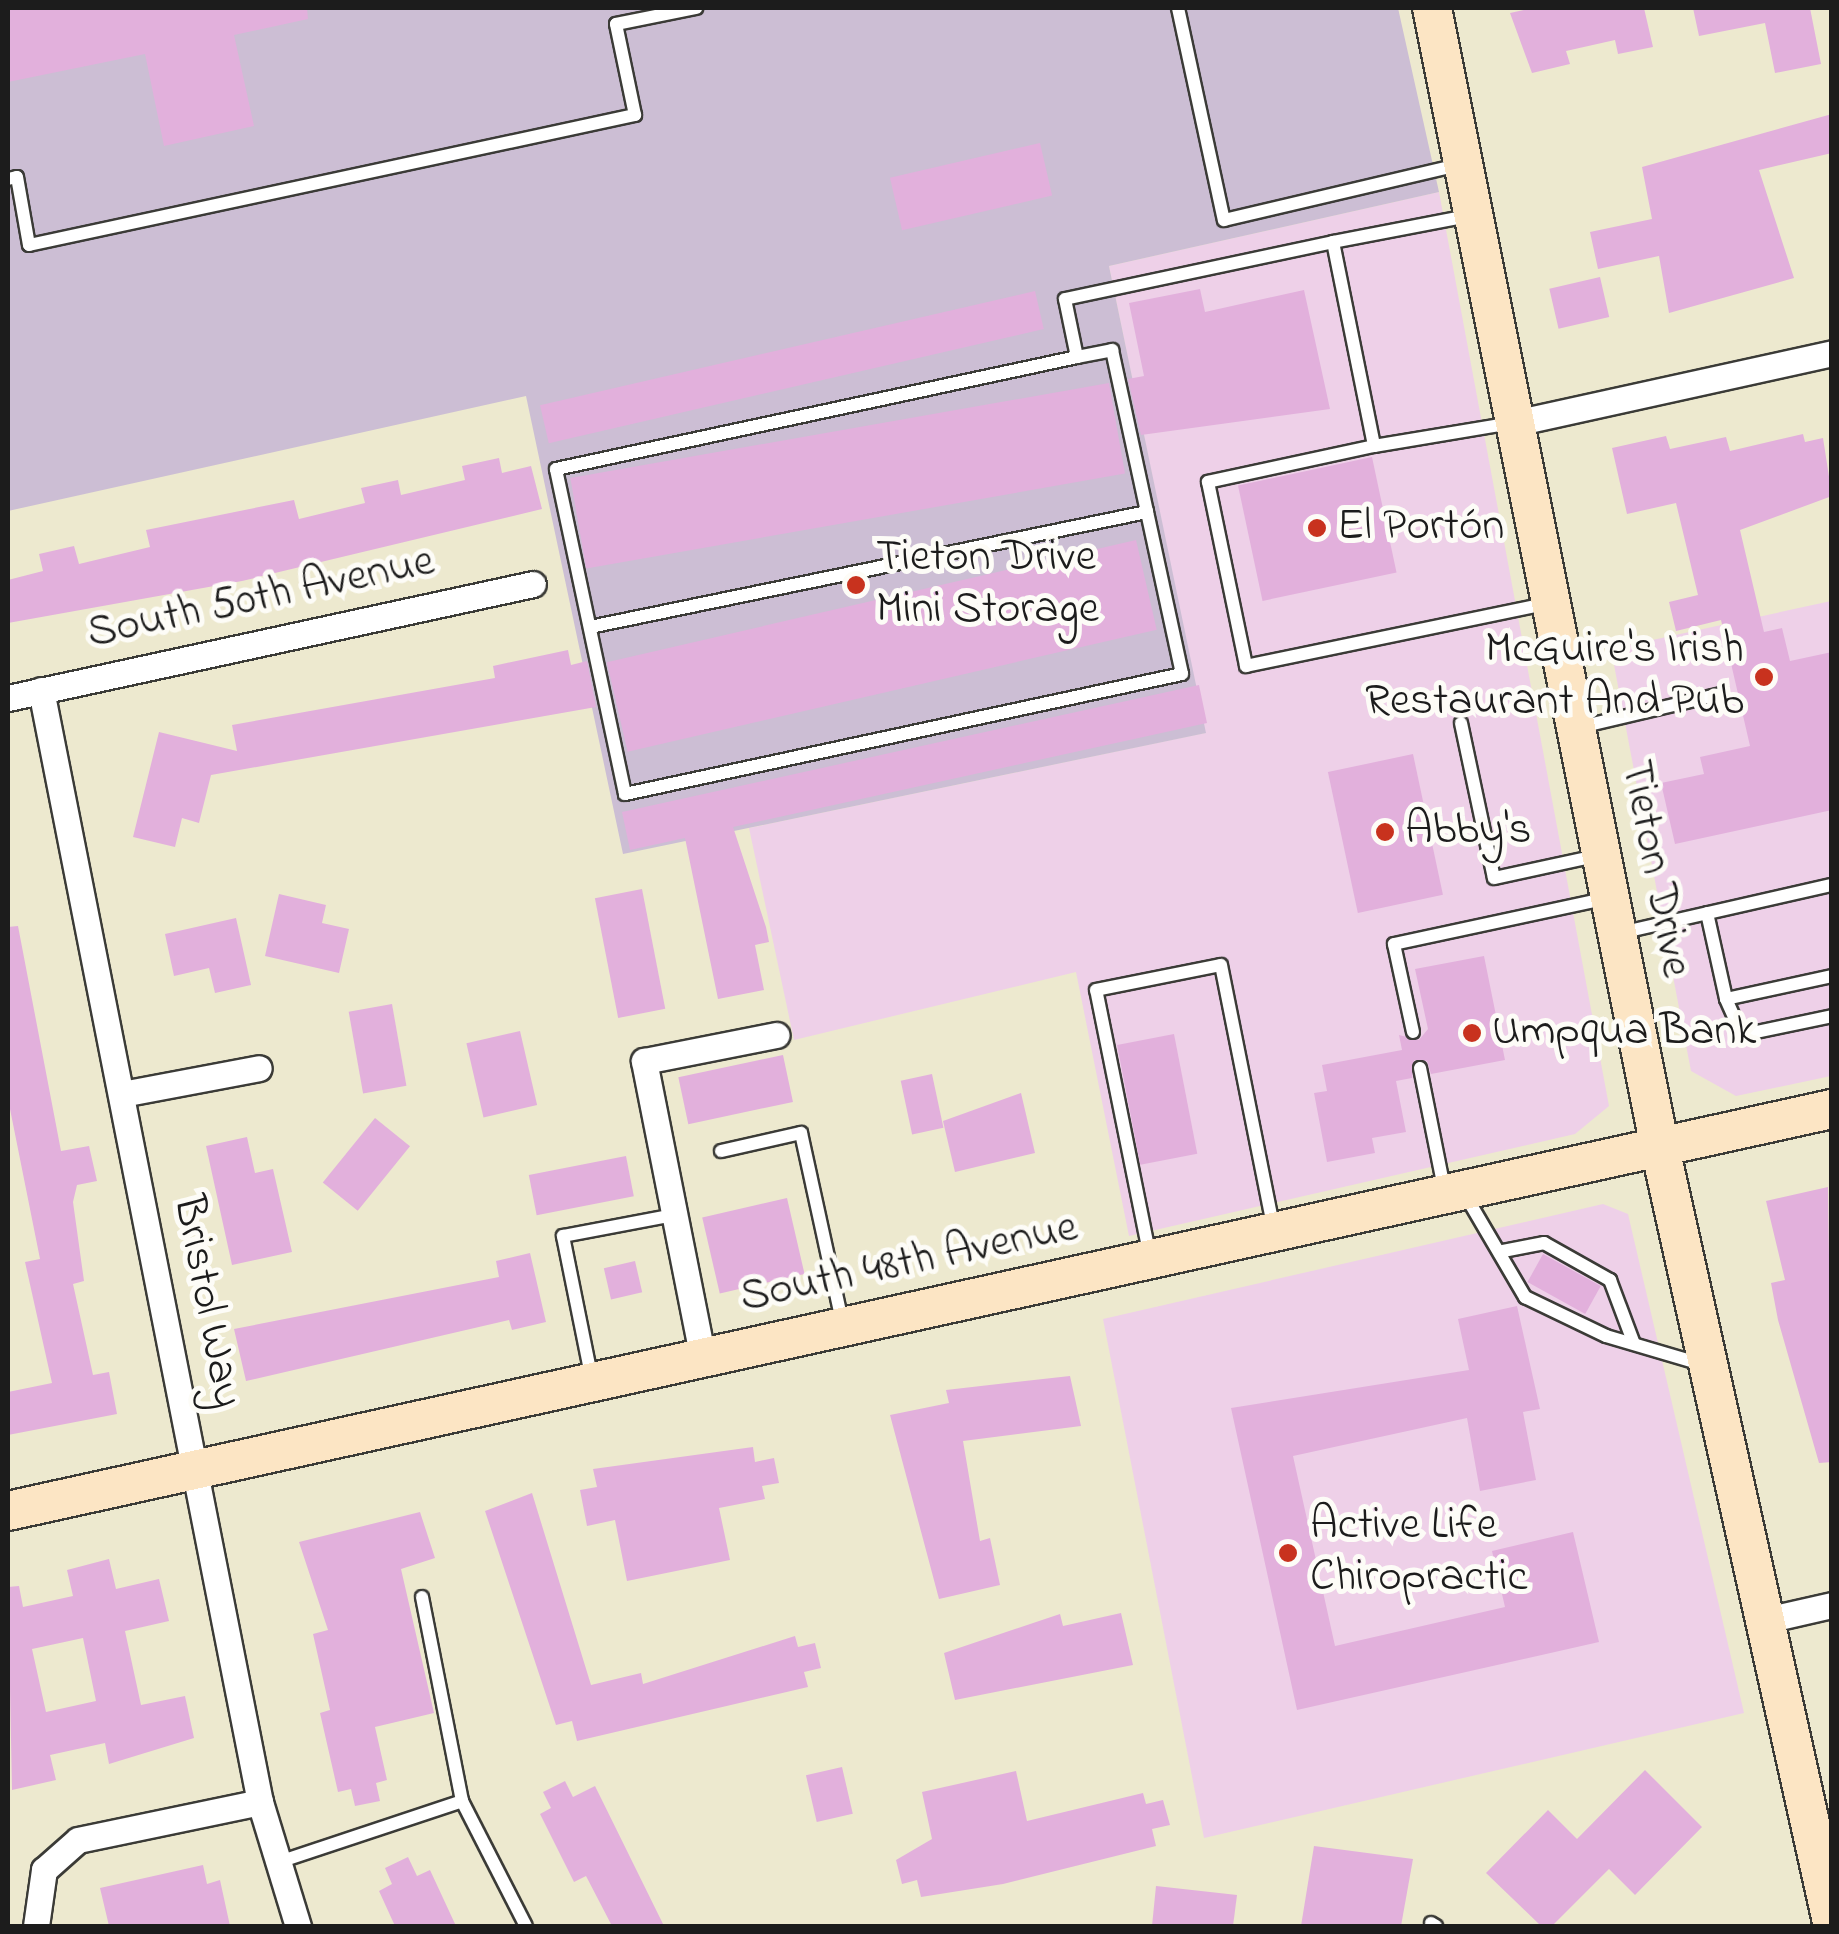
<!DOCTYPE html>
<html>
<head>
<meta charset="utf-8">
<style>
	body { margin:0 }
	#map { position:relative; width:1839px; height:1934px; overflow:hidden; background:#ede9cf; font-family:"Indie Flower",sans-serif }
	div>[style] { position:absolute }
	[style*='--x'] { left:calc(var(--x)*1px); top:calc(var(--y)*1px); width:calc(var(--w)*1px); rotate:calc(var(--a)*1deg) }
	.built>* { inset:0; background:#eed0e8 }
	.industrial>* { inset:0; background:#ccbed4 }
	.building>* { inset:0; background:#e2b0dc; transform-origin:0 0 }
	.roads { filter:drop-shadow(2px 0 #3b3b37) drop-shadow(-2px 0 #3b3b37) drop-shadow(0 2px #3b3b37) drop-shadow(0 -2px #3b3b37) }
	.lane>* { height:12px; margin:-6px; padding:0 6px; transform-origin:6px; border-radius:6px; background:#fff }
	.street>* { height:25px; margin:-12.5px; padding:0 12.5px; transform-origin:12.5px; border-radius:12.5px; background:#fff }
	.secondary>* { height:38px; margin:-19px; padding:0 19px; transform-origin:19px; border-radius:19px; background:#fce5c4 }
	.dots>* { width:28px; height:28px; translate:-50% -50%; box-sizing:border-box; border:5px solid #fdfcf7; border-radius:50% }
	span { translate:-50% -50%; white-space:nowrap; text-align:center; line-height:1.15; -webkit-text-stroke:10px #fdfcf7; paint-order:stroke }
	.poi-label { font-size:45px; color:#1c1c1c }
	.left { translate:0 -50%; text-align:left }
	.right { translate:-100% -50%; text-align:right }
	.street-label { font-size:45px; color:#1c1c1c }
	.frame { position:absolute; inset:0; border:10px solid #1c1c1c; pointer-events:none }
</style>
</head>
<body>
<div id="map">
	<div class="built">
		<div style="clip-path:polygon(1439px 192px,1609px 1106px,1575px 1134px,1129px 1236px,1076px 972px,794px 1040px,749px 828px,1205px 733px,1109px 266px)"></div>
		<div style="clip-path:polygon(1831px 601px,1831px 1076px,1736px 1096px,1691px 1071px,1611px 649px)"></div>
		<div style="clip-path:polygon(1603px 1204px,1628px 1214px,1744px 1713px,1204px 1838px,1103px 1319px)"></div>
	</div>
	<div class="industrial">
		<div style="clip-path:polygon(8px 8px,1398px 8px,1439px 192px,1109px 266px,1206px 733px,623px 854px,526px 396px,8px 511px)"></div>
	</div>
	<div class="building">
		<div style="clip-path:polygon(8px 8px,307px 8px,308px 19px,234px 35px,254px 126px,164px 146px,145px 54px,8px 82px)"></div>
		<div style="clip-path:polygon(1533px 8px,1644px 8px,1653px 47px,1618px 54px,1615px 40px,1566px 51px,1570px 64px,1532px 73px,1510px 13px)"></div>
		<div style="clip-path:polygon(1693px 8px,1810px 8px,1821px 64px,1775px 73px,1765px 23px,1699px 36px)"></div>
		<div style="clip-path:polygon(1832px 114px,1832px 153px,1759px 170px,1794px 278px,1669px 313px,1659px 256px,1598px 269px,1590px 232px,1652px 219px,1642px 167px)"></div>
		<div style="left:1040px;top:143px;width:54px;height:154px;rotate:77deg"></div>
		<div style="left:1600px;top:277px;width:41px;height:52px;rotate:77deg"></div>
		<div style="clip-path:polygon(1200px 289px,1205px 312px,1304px 290px,1330px 409px,1141px 435px,1128px 379px,1144px 376px,1129px 303px)"></div>
		<div style="left:1035px;top:291px;width:39px;height:508px;rotate:77deg"></div>
		<div style="left:1109px;top:383px;width:92px;height:547px;rotate:80deg"></div>
		<div style="clip-path:polygon(1803px 434px,1805px 442px,1823px 438px,1832px 496px,1740px 530px,1764px 632px,1782px 628px,1790px 661px,1832px 652px,1832px 810px,1675px 844px,1661px 783px,1704px 774px,1700px 757px,1750px 746px,1721px 620px,1676px 631px,1669px 602px,1698px 595px,1676px 503px,1627px 514px,1612px 448px,1666px 436px,1670px 449px,1726px 437px,1730px 451px)"></div>
		<div style="left:1372px;top:457px;width:118px;height:137px;rotate:78deg"></div>
		<div style="clip-path:polygon(499px 458px,502px 473px,531px 466px,542px 509px,242px 581px,8px 623px,8px 580px,43px 571px,39px 554px,74px 546px,79px 564px,150px 547px,146px 530px,294px 500px,299px 519px,365px 503px,361px 488px,398px 480px,401px 495px,465px 480px,462px 466px)"></div>
		<div style="left:1136px;top:540px;width:92px;height:543px;rotate:77deg"></div>
		<div style="clip-path:polygon(568px 650px,571px 665px,587px 661px,596px 707px,211px 775px,199px 823px,182px 818px,175px 847px,133px 837px,159px 732px,237px 751px,232px 725px,495px 678px,493px 666px)"></div>
		<div style="clip-path:polygon(1199px 685px,1207px 723px,733px 827px,766px 927px,769px 942px,755px 945px,764px 990px,718px 999px,685px 838px,630px 850px,622px 812px)"></div>
		<div style="left:1413px;top:754px;width:144px;height:87px;rotate:78deg"></div>
		<div style="left:642px;top:889px;width:122px;height:48px;rotate:79deg"></div>
		<div style="clip-path:polygon(279px 894px,326px 905px,322px 923px,349px 929px,339px 973px,265px 956px)"></div>
		<div style="clip-path:polygon(236px 918px,251px 985px,215px 993px,209px 968px,174px 976px,165px 934px)"></div>
		<div style="clip-path:polygon(18px 926px,61px 1151px,89px 1146px,97px 1181px,77px 1185px,73px 1202px,84px 1281px,73px 1284px,93px 1375px,109px 1372px,117px 1414px,8px 1435px,8px 1392px,52px 1383px,25px 1262px,40px 1259px,8px 1099px,8px 927px)"></div>
		<div style="clip-path:polygon(1484px 956px,1505px 1060px,1431px 1074px,1427px 1061px,1414px 1060px,1412px 1078px,1396px 1081px,1406px 1132px,1372px 1138px,1375px 1153px,1327px 1162px,1314px 1093px,1327px 1091px,1322px 1065px,1402px 1050px,1399px 1035px,1419px 1040px,1428px 1029px,1415px 969px)"></div>
		<div style="left:392px;top:1004px;width:83px;height:44px;rotate:80deg"></div>
		<div style="left:520px;top:1031px;width:76px;height:55px;rotate:77deg"></div>
		<div style="left:1174px;top:1034px;width:122px;height:58px;rotate:79deg"></div>
		<div style="left:783px;top:1055px;width:48px;height:107px;rotate:78deg"></div>
		<div style="left:932px;top:1074px;width:55px;height:32px;rotate:78deg"></div>
		<div style="clip-path:polygon(1021px 1093px,1035px 1153px,955px 1172px,943px 1121px)"></div>
		<div style="left:375px;top:1118px;width:45px;height:83px;rotate:39deg"></div>
		<div style="clip-path:polygon(247px 1137px,255px 1173px,273px 1169px,292px 1252px,232px 1265px,206px 1146px)"></div>
		<div style="left:626px;top:1156px;width:41px;height:99px;rotate:79deg"></div>
		<div style="clip-path:polygon(1828px 1187px,1832px 1462px,1819px 1463px,1778px 1320px,1771px 1283px,1785px 1280px,1766px 1201px)"></div>
		<div style="left:787px;top:1198px;width:78px;height:87px;rotate:77deg"></div>
		<div style="clip-path:polygon(530px 1253px,546px 1322px,512px 1330px,509px 1320px,246px 1381px,234px 1329px,499px 1277px,496px 1261px)"></div>
		<div style="left:1543px;top:1254px;width:66px;height:32px;rotate:29deg"></div>
		<div style="left:635px;top:1261px;width:32px;height:32px;rotate:77deg"></div>
		<div style="clip-path:polygon(1517px 1306px,1540px 1409px,1523px 1412px,1536px 1480px,1480px 1491px,1467px 1418px,1293px 1456px,1335px 1646px,1505px 1607px,1492px 1551px,1573px 1532px,1599px 1642px,1297px 1710px,1231px 1408px,1469px 1370px,1458px 1319px)"></div>
		<div style="clip-path:polygon(1070px 1376px,1081px 1426px,963px 1441px,980px 1541px,990px 1538px,1000px 1585px,939px 1599px,890px 1415px,949px 1403px,946px 1390px)"></div>
		<div style="clip-path:polygon(753px 1447px,755px 1462px,774px 1458px,779px 1483px,762px 1486px,765px 1499px,719px 1508px,730px 1560px,627px 1581px,615px 1520px,587px 1526px,580px 1490px,597px 1487px,593px 1469px)"></div>
		<div style="clip-path:polygon(532px 1493px,591px 1685px,641px 1673px,643px 1684px,795px 1636px,798px 1647px,815px 1643px,821px 1668px,804px 1672px,808px 1687px,577px 1741px,572px 1721px,556px 1725px,485px 1511px)"></div>
		<div style="clip-path:polygon(420px 1512px,435px 1558px,401px 1569px,434px 1713px,375px 1727px,387px 1780px,376px 1783px,380px 1801px,355px 1806px,351px 1789px,338px 1792px,320px 1713px,330px 1710px,313px 1634px,328px 1630px,299px 1542px)"></div>
		<div style="clip-path:polygon(evenodd,109px 1559px,116px 1589px,159px 1579px,169px 1621px,125px 1631px,141px 1705px,185px 1696px,194px 1738px,109px 1764px,105px 1743px,50px 1755px,56px 1780px,12px 1790px,8px 1587px,19px 1586px,23px 1607px,73px 1596px,67px 1570px,109px 1559px,83px 1638px,96px 1701px,46px 1712px,32px 1649px,83px 1638px)"></div>
		<div style="clip-path:polygon(1121px 1613px,1133px 1665px,955px 1700px,944px 1653px,1060px 1614px,1063px 1626px)"></div>
		<div style="left:842px;top:1767px;width:48px;height:37px;rotate:77deg"></div>
		<div style="clip-path:polygon(1645px 1770px,1702px 1827px,1635px 1895px,1609px 1869px,1552px 1926px,1541px 1926px,1486px 1873px,1548px 1810px,1577px 1839px)"></div>
		<div style="clip-path:polygon(1016px 1771px,1027px 1821px,1143px 1793px,1146px 1804px,1163px 1800px,1170px 1825px,1152px 1829px,1156px 1846px,1003px 1884px,921px 1897px,917px 1880px,902px 1884px,896px 1860px,932px 1839px,922px 1792px)"></div>
		<div style="clip-path:polygon(565px 1781px,573px 1797px,595px 1786px,664px 1926px,612px 1926px,586px 1876px,574px 1882px,540px 1814px,551px 1808px,543px 1792px)"></div>
		<div style="clip-path:polygon(1314px 1846px,1413px 1859px,1401px 1926px,1301px 1926px)"></div>
		<div style="clip-path:polygon(408px 1857px,417px 1876px,430px 1870px,456px 1926px,395px 1926px,379px 1891px,392px 1884px,385px 1868px)"></div>
		<div style="clip-path:polygon(203px 1865px,207px 1884px,220px 1880px,230px 1926px,109px 1926px,100px 1888px)"></div>
		<div style="clip-path:polygon(1156px 1886px,1237px 1895px,1233px 1926px,1152px 1926px)"></div>
	</div>
	<div class="roads">
		<div class="lane">
			<div style="--x:1178;--y:8;--w:217;--a:77.8"></div>
			<div style="--x:1224;--y:220;--w:240;--a:-13.2"></div>
			<div style="--x:8;--y:179;--w:9;--a:-13"></div>
			<div style="--x:17;--y:177;--w:69;--a:80"></div>
			<div style="--x:29;--y:245;--w:620;--a:-12.11"></div>
			<div style="--x:635;--y:115;--w:93;--a:-101.8"></div>
			<div style="--x:616;--y:24;--w:82;--a:-11.3"></div>
			<div style="--x:1468;--y:216;--w:137;--a:169.1"></div>
			<div style="--x:1333;--y:242;--w:208;--a:78.6"></div>
			<div style="--x:1374;--y:446;--w:139;--a:-9.5"></div>
			<div style="--x:1077;--y:357;--w:36;--a:-11"></div>
			<div style="--x:1112;--y:350;--w:331;--a:77.8"></div>
			<div style="--x:1182;--y:674;--w:570;--a:167.84"></div>
			<div style="--x:625;--y:794;--w:332;--a:-102"></div>
			<div style="--x:556;--y:469;--w:533;--a:-12.13"></div>
			<div style="--x:1077;--y:357;--w:59;--a:-101.7"></div>
			<div style="--x:1065;--y:299;--w:274;--a:-12"></div>
			<div style="--x:1374;--y:446;--w:170;--a:167.8"></div>
			<div style="--x:1208;--y:482;--w:188;--a:78.3"></div>
			<div style="--x:1246;--y:666;--w:310;--a:-11.7"></div>
			<div style="--x:590;--y:627;--w:569;--a:-11.67"></div>
			<div style="--x:1461;--y:723;--w:158;--a:78"></div>
			<div style="--x:1494;--y:878;--w:104;--a:-12.2"></div>
			<div style="--x:1580;--y:727;--w:145;--a:-13.2"></div>
			<div style="--x:1707;--y:913;--w:88;--a:77.5"></div>
			<div style="--x:1726;--y:999;--w:108;--a:-12.2"></div>
			<div style="--x:1620;--y:933;--w:217;--a:-12.8"></div>
			<div style="--x:1726;--y:999;--w:39;--a:66"></div>
			<div style="--x:1742;--y:1035;--w:92;--a:-11.9"></div>
			<div style="--x:1413;--y:1032;--w:90;--a:-102.2"></div>
			<div style="--x:1394;--y:944;--w:215;--a:-12.1"></div>
			<div style="--x:1420;--y:1068;--w:122;--a:78.7"></div>
			<div style="--x:721;--y:1151;--w:82;--a:-12.7"></div>
			<div style="--x:801;--y:1133;--w:197;--a:77.7"></div>
			<div style="--x:1464;--y:1193;--w:121;--a:59.6"></div>
			<div style="--x:1525;--y:1297;--w:90;--a:25.7"></div>
			<div style="--x:1606;--y:1336;--w:99;--a:16.4"></div>
			<div style="--x:1503;--y:1251;--w:42;--a:-11"></div>
			<div style="--x:1544;--y:1243;--w:76;--a:29.3"></div>
			<div style="--x:1610;--y:1280;--w:68;--a:69.4"></div>
			<div style="--x:1150;--y:1257;--w:272;--a:-101.4"></div>
			<div style="--x:1096;--y:990;--w:127;--a:-11.3"></div>
			<div style="--x:1221;--y:965;--w:270;--a:78.7"></div>
			<div style="--x:592;--y:1380;--w:147;--a:-101.4"></div>
			<div style="--x:563;--y:1236;--w:113;--a:-10.7"></div>
			<div style="--x:422;--y:1597;--w:208;--a:78.9"></div>
			<div style="--x:462;--y:1801;--w:140;--a:62.9"></div>
			<div style="--x:279;--y:1862;--w:193;--a:-18.4"></div>
			<div style="--x:1431;--y:1923;--w:6;--a:31"></div>
		</div>
		<div class="street">
			<div style="--x:1519;--y:422;--w:321;--a:-12.4"></div>
			<div style="--x:41;--y:690;--w:1133;--a:78.86"></div>
			<div style="--x:260;--y:1802;--w:130;--a:73"></div>
			<div style="--x:8;--y:698;--w:537;--a:-12.25"></div>
			<div style="--x:122;--y:1094;--w:139;--a:-10.7"></div>
			<div style="--x:703;--y:1359;--w:304;--a:-101.2"></div>
			<div style="--x:644;--y:1061;--w:135;--a:-11.1"></div>
			<div style="--x:1766;--y:1620;--w:68;--a:-12.8"></div>
			<div style="--x:36;--y:1926;--w:57;--a:-81.9"></div>
			<div style="--x:44;--y:1870;--w:45;--a:-41.4"></div>
			<div style="--x:78;--y:1840;--w:186;--a:-11.8"></div>
		</div>
		<div class="secondary">
			<div style="--x:1432;--y:8;--w:1163;--a:78.69"></div>
			<div style="--x:1660;--y:1148;--w:793;--a:77.47"></div>
			<div style="--x:8;--y:1511;--w:1868;--a:-12.43"></div>
		</div>
	</div>
	<div class="dots">
		<div style="left:1317px;top:528px;background:#c8321e"></div>
		<div style="left:856px;top:585px;background:#c8321e"></div>
		<div style="left:1764px;top:677px;background:#c8321e"></div>
		<div style="left:1385px;top:832px;background:#c8321e"></div>
		<div style="left:1472px;top:1033px;background:#c8321e"></div>
		<div style="left:1288px;top:1553px;background:#c8321e"></div>
	</div>
	<div class="poi-label">
		<span class="left" style="left:1337px;top:528px">El Portón</span>
		<span class="left" style="left:876px;top:585px">Tieton Drive<br>Mini Storage</span>
		<span class="right" style="left:1744px;top:677px">McGuire's Irish<br>Restaurant And Pub</span>
		<span class="left" style="left:1405px;top:832px">Abby's</span>
		<span class="left" style="left:1492px;top:1033px">Umpqua Bank</span>
		<span class="left" style="left:1310px;top:1553px">Active Life<br>Chiropractic</span>
	</div>
	<div class="street-label">
		<span style="left:261px;top:599px;rotate:-12deg">South 50th Avenue</span>
		<span style="left:1654px;top:869px;rotate:79deg">Tieton Drive</span>
		<span style="left:909px;top:1264px;rotate:-12deg">South 48th Avenue</span>
		<span style="left:206px;top:1302px;rotate:79deg">Bristol Way</span>
	</div>
	<div class="frame"></div>
</div>
</body>
</html>
